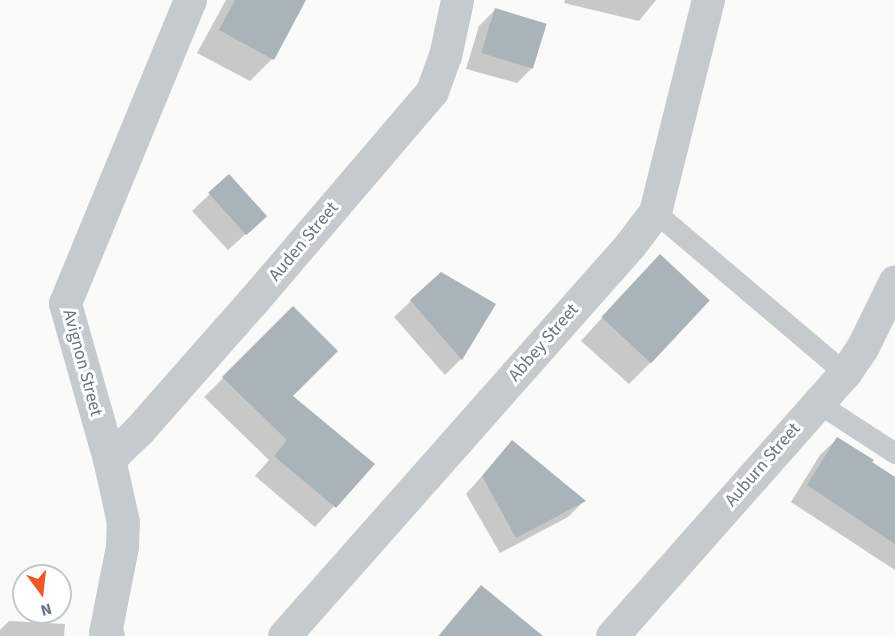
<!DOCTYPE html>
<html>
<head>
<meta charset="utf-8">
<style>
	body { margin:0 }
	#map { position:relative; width:895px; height:636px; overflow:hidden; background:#fafaf8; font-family:"Source Sans 3",sans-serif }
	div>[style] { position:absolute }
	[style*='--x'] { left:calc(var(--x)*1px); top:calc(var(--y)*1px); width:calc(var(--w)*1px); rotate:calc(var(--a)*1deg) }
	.shadow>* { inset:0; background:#0003 }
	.building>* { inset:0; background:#a9b3ba; transform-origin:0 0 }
	.service>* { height:21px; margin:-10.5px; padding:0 10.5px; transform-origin:10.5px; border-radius:10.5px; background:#c5cace }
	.minor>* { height:33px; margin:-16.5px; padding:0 16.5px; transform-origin:16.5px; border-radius:16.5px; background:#c5cace }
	span { translate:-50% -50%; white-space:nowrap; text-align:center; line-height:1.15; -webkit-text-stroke:6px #fff; paint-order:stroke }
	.street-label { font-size:18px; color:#637585 }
	.north { position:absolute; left:12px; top:564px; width:60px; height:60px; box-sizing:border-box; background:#fff; border:2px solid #c1c8ce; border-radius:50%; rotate:165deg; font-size:16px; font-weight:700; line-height:24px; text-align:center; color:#637585 }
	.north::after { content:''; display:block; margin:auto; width:21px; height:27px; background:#f05722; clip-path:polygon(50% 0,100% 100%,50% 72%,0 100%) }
</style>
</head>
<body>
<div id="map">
	<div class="shadow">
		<div style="clip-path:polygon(226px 0,304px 0,272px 59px,250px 81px,197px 53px)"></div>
		<div style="clip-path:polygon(565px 0,656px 0,639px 21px,564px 3px)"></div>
		<div style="clip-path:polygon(495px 10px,533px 67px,517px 83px,466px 69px,479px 26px)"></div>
		<div style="clip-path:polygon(229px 176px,248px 232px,228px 250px,192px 211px)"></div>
		<div style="clip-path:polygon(638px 278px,651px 362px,629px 384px,581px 341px)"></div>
		<div style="clip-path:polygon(411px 301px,494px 304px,461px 359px,445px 375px,394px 317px)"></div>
		<div style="clip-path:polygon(293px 309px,291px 396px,373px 464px,315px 527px,255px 476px,269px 460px,204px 397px)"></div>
		<div style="clip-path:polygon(837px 439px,895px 478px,895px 570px,791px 502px,820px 455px)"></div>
		<div style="clip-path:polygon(512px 442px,584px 501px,568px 517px,500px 553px,466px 494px)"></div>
		<div style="clip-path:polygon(481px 588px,511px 636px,438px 636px,465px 604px)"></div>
		<div style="clip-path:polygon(9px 621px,65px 624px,64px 636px,0 636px,0 630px)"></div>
	</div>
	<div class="building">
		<div style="clip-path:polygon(235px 0,306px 0,274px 60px,219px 30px)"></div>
		<div style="left:495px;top:8px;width:54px;height:47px;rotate:17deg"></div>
		<div style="left:229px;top:174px;width:57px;height:28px;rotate:48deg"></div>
		<div style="left:660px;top:254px;width:68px;height:86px;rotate:43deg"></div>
		<div style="clip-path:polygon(441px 272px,496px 304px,462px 360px,410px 300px)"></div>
		<div style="clip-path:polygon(293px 306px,338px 351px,293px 396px,375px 464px,336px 508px,274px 456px,287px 440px,222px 377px)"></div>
		<div style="clip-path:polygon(837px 437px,874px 460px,872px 462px,895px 477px,895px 544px,807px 485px)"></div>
		<div style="clip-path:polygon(512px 440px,586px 501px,516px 538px,482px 476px)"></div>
		<div style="clip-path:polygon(481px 585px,543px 636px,439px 636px)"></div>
	</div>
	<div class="service">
		<div style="--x:655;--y:212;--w:249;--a:40.3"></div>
		<div style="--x:818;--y:403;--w:92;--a:33"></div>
	</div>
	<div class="minor">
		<div style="--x:109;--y:459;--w:42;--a:-44"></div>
		<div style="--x:139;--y:430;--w:171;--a:-48.6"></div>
		<div style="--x:252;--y:302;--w:277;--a:-49.5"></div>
		<div style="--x:432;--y:91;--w:37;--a:-70"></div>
		<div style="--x:445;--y:56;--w:57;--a:-77.9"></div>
		<div style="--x:108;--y:636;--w:4;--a:-135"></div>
		<div style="--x:105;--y:633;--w:89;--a:-78.9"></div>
		<div style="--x:122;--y:546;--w:24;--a:-88"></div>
		<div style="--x:123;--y:522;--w:65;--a:-102.5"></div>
		<div style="--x:109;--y:459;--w:162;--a:-105.8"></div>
		<div style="--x:65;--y:303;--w:328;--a:-67.6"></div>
		<div style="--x:284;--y:636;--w:522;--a:-48.49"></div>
		<div style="--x:630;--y:245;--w:41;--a:-52.9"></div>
		<div style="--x:655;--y:212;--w:219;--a:-76"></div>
		<div style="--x:612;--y:636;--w:351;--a:-48.5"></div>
		<div style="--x:845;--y:373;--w:32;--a:-56"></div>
		<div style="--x:863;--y:346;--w:72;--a:-63.8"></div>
	</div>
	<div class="street-label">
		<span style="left:304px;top:242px;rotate:-50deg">Auden Street</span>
		<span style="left:544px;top:343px;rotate:-49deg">Abbey Street</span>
		<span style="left:82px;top:363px;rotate:75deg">Avignon Street</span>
		<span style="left:763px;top:465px;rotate:-49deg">Auburn Street</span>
	</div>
	<div class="north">N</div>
</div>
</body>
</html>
